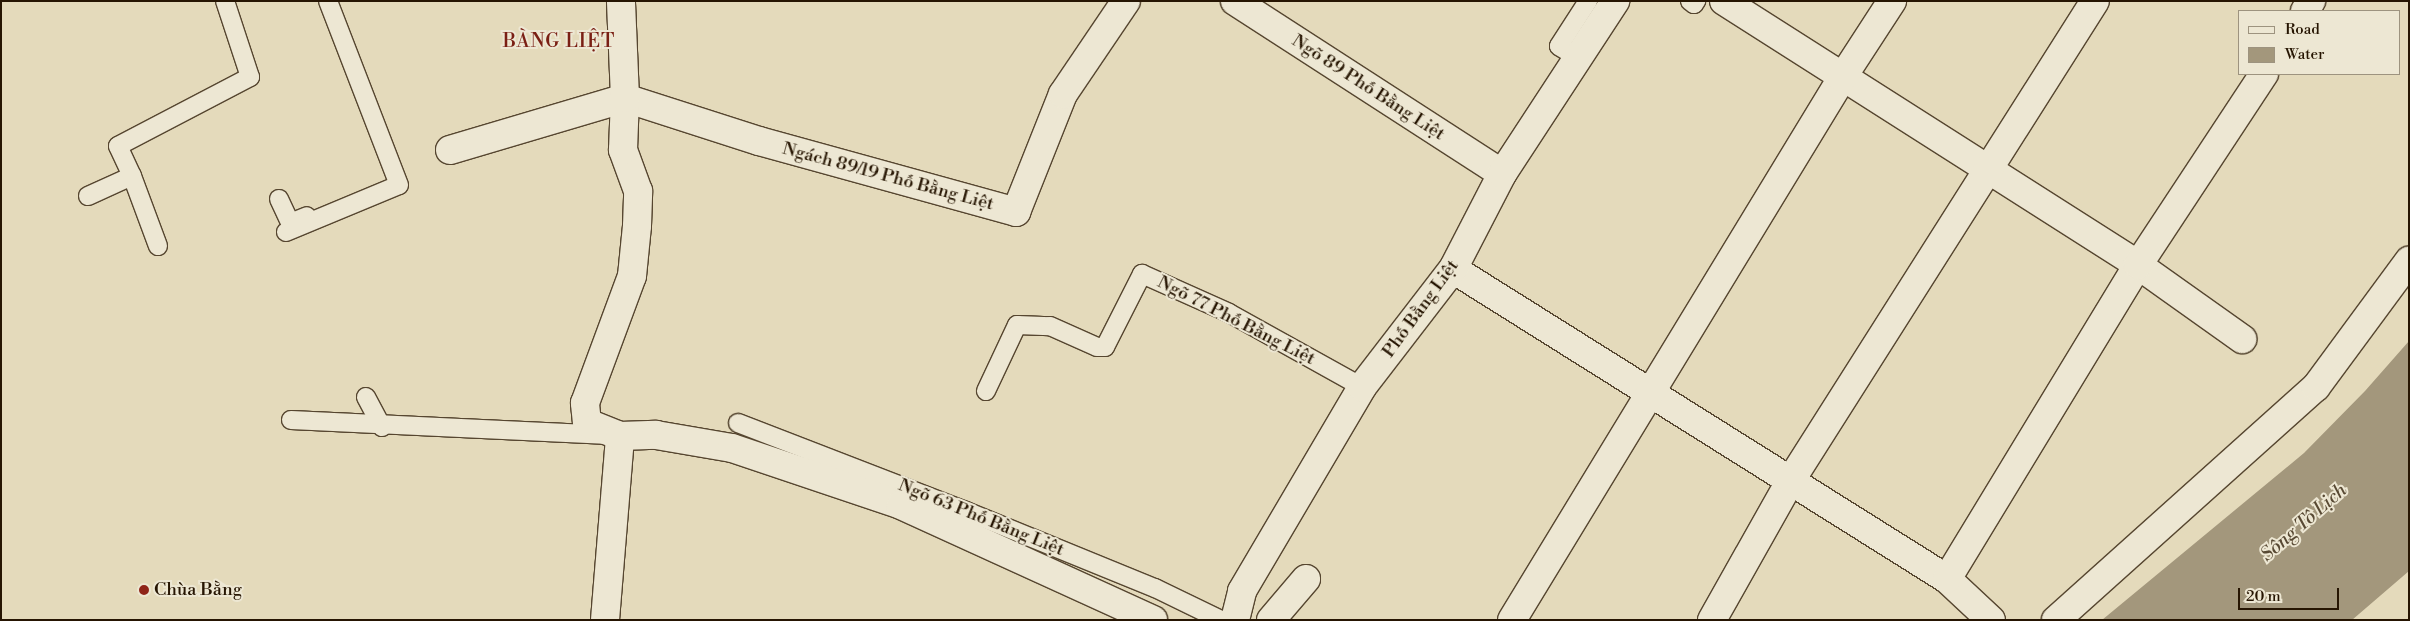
<!DOCTYPE html>
<html>
<head>
<meta charset="utf-8">
<style>
	body { margin:0 }
	#map { position:relative; width:2410px; height:621px; overflow:hidden; background:#e4dabb; font-family:"Libre Bodoni",serif }
	div>[style] { position:absolute }
	[style*='--x'] { left:calc(var(--x)*1px); top:calc(var(--y)*1px); width:calc(var(--w)*1px); rotate:calc(var(--a)*1deg) }
	.water>* { inset:0; background:#a3977c }
	.roads { filter:drop-shadow(1px 0 #564630) drop-shadow(-1px 0 #564630) drop-shadow(0 1px #564630) drop-shadow(0 -1px #564630) }
	.service>* { height:18px; margin:-9px; padding:0 9px; transform-origin:9px; border-radius:9px; background:#ede7d3 }
	.minor>* { height:28px; margin:-14px; padding:0 14px; transform-origin:14px; border-radius:14px; background:#ede7d3 }
	.tertiary>* { height:28px; margin:-14px; padding:0 14px; transform-origin:14px; border-radius:14px; background:#ede7d3 }
	.dots>* { width:14px; height:14px; translate:-50% -50%; box-sizing:border-box; border:2px solid #ede7d3; border-radius:50% }
	span { translate:-50% -50%; white-space:nowrap; text-align:center; line-height:1.15; -webkit-text-stroke:4px #ede7d3; paint-order:stroke }
	.street-label { font-size:18px; color:#261502 }
	.poi-label { font-size:18px; color:#261502 }
	.left { translate:0 -50%; text-align:left }
	.neighbourhood-label { font-size:19px; color:#7a1f14; letter-spacing:1px }
	.water-label { font-size:19px; color:#584933; font-style:italic }
	.frame { position:absolute; inset:0; border:2px solid #261502; pointer-events:none }
	.legend { position:absolute; left:2238px; top:10px; width:162px; height:65px; box-sizing:border-box; background:#ede7d3; border:1px solid #9d937f; margin:0; padding:6px 9px; list-style:none; font-size:15px; color:#261502 }
	.legend li { display:flex; align-items:center; gap:10px; height:25px }
	.legend b { width:25px; border:1px solid #9d937f }
	.scale { position:absolute; left:2238px; top:588px; width:101px; height:22px; box-sizing:border-box; border:2px solid #261502; border-top:0; padding-left:6px; font-size:15px; line-height:18px; white-space:nowrap; color:#261502; -webkit-text-stroke:4px #ede7d3; paint-order:stroke }
</style>
</head>
<body>
<div id="map">
	<div class="water">
		<div style="clip-path:polygon(2409px 341px,2409px 571px,2352px 620px,2102px 620px,2304px 453px,2365px 391px)"></div>
	</div>
	<div class="roads">
		<div class="service">
			<div style="--x:1690;--y:1;--w:5;--a:37"></div>
			<div style="--x:1694;--y:4;--w:4;--a:-56"></div>
			<div style="--x:1577;--y:57;--w:21;--a:-149"></div>
			<div style="--x:1559;--y:46;--w:54;--a:-57.2"></div>
			<div style="--x:88;--y:196;--w:48;--a:-24.4"></div>
			<div style="--x:279;--y:199;--w:26;--a:65"></div>
			<div style="--x:290;--y:223;--w:18;--a:-22"></div>
			<div style="--x:286;--y:232;--w:122;--a:-22.6"></div>
			<div style="--x:399;--y:185;--w:197;--a:-111.1"></div>
			<div style="--x:158;--y:246;--w:75;--a:-110.4"></div>
			<div style="--x:132;--y:176;--w:33;--a:-115"></div>
			<div style="--x:118;--y:146;--w:149;--a:-27.6"></div>
			<div style="--x:250;--y:77;--w:80;--a:-108.2"></div>
			<div style="--x:986;--y:391;--w:73;--a:-64.8"></div>
			<div style="--x:1017;--y:325;--w:33;--a:2"></div>
			<div style="--x:1050;--y:326;--w:51;--a:24.1"></div>
			<div style="--x:1097;--y:347;--w:8;--a:0"></div>
			<div style="--x:1105;--y:347;--w:82;--a:-63.1"></div>
			<div style="--x:1142;--y:274;--w:95;--a:24.1"></div>
			<div style="--x:1229;--y:313;--w:152;--a:29.1"></div>
			<div style="--x:366;--y:397;--w:34;--a:62"></div>
			<div style="--x:291;--y:420;--w:313;--a:2.7"></div>
			<div style="--x:738;--y:423;--w:244;--a:21.1"></div>
			<div style="--x:966;--y:511;--w:204;--a:22.2"></div>
			<div style="--x:1155;--y:588;--w:73;--a:25.9"></div>
		</div>
		<div class="minor">
			<div style="--x:1235;--y:1;--w:318;--a:32.9"></div>
			<div style="--x:1724;--y:1;--w:491;--a:32.5"></div>
			<div style="--x:2138;--y:265;--w:128;--a:35.4"></div>
			<div style="--x:2305;--y:11;--w:12;--a:-59"></div>
			<div style="--x:625;--y:98;--w:141;--a:17.8"></div>
			<div style="--x:759;--y:141;--w:267;--a:15.4"></div>
			<div style="--x:1016;--y:212;--w:127;--a:-68.3"></div>
			<div style="--x:1063;--y:94;--w:112;--a:-55.9"></div>
			<div style="--x:450;--y:150;--w:183;--a:-16.5"></div>
			<div style="--x:1453;--y:269;--w:583;--a:32.11"></div>
			<div style="--x:1947;--y:579;--w:60;--a:43"></div>
			<div style="--x:620;--y:436;--w:35;--a:-158"></div>
			<div style="--x:587;--y:423;--w:20;--a:-96"></div>
			<div style="--x:585;--y:403;--w:135;--a:-69.7"></div>
			<div style="--x:632;--y:276;--w:50;--a:-84.3"></div>
			<div style="--x:637;--y:226;--w:35;--a:-88"></div>
			<div style="--x:638;--y:191;--w:44;--a:-110.1"></div>
			<div style="--x:623;--y:150;--w:52;--a:-87.8"></div>
			<div style="--x:625;--y:98;--w:97;--a:-92.4"></div>
			<div style="--x:1947;--y:579;--w:368;--a:-58.7"></div>
			<div style="--x:2138;--y:265;--w:229;--a:-56.6"></div>
			<div style="--x:605;--y:620;--w:185;--a:-85.3"></div>
			<div style="--x:620;--y:436;--w:36;--a:-2"></div>
			<div style="--x:656;--y:435;--w:77;--a:9.7"></div>
			<div style="--x:732;--y:448;--w:178;--a:18.6"></div>
			<div style="--x:901;--y:505;--w:277;--a:24.5"></div>
			<div style="--x:1235;--y:620;--w:30;--a:-76"></div>
			<div style="--x:1242;--y:591;--w:237;--a:-59.5"></div>
			<div style="--x:1362;--y:387;--w:149;--a:-52.4"></div>
			<div style="--x:1453;--y:269;--w:107;--a:-62.7"></div>
			<div style="--x:1502;--y:174;--w:207;--a:-56.8"></div>
			<div style="--x:1271;--y:620;--w:54;--a:-49.5"></div>
			<div style="--x:1512;--y:620;--w:635;--a:-58.66"></div>
			<div style="--x:1842;--y:78;--w:92;--a:-57"></div>
			<div style="--x:1712;--y:620;--w:161;--a:-60.6"></div>
			<div style="--x:1791;--y:480;--w:567;--a:-57.6"></div>
		</div>
		<div class="tertiary">
			<div style="--x:2056;--y:620;--w:349;--a:-41.9"></div>
			<div style="--x:2316;--y:387;--w:157;--a:-53.6"></div>
		</div>
	</div>
	<div class="dots">
		<div style="left:144px;top:590px;background:#8f2418"></div>
	</div>
	<div class="street-label">
		<span style="left:1368px;top:88px;rotate:33deg">Ngõ 89 Phố Bằng Liệt</span>
		<span style="left:888px;top:177px;rotate:15deg">Ngách 89/19 Phố Bằng Liệt</span>
		<span style="left:1421px;top:309px;rotate:-54deg">Phố Bằng Liệt</span>
		<span style="left:1236px;top:321px;rotate:27deg">Ngõ 77 Phố Bằng Liệt</span>
		<span style="left:981px;top:518px;rotate:22deg">Ngõ 63 Phố Bằng Liệt</span>
	</div>
	<div class="poi-label">
		<span class="left" style="left:154px;top:590px">Chùa Bằng</span>
	</div>
	<div class="neighbourhood-label">
		<span style="left:559px;top:42px">BÀNG LIỆT</span>
	</div>
	<div class="water-label">
		<span style="left:2304px;top:523px;rotate:-41deg">Sông Tô Lịch</span>
	</div>
	<div class="frame"></div>
	<ul class="legend">
	<li><b style="height:6px;background:#ede7d3"></b>Road</li>
	<li><b style="height:14px;background:#a3977c"></b>Water</li>
	</ul>
	<div class="scale">20 m</div>
</div>
</body>
</html>
